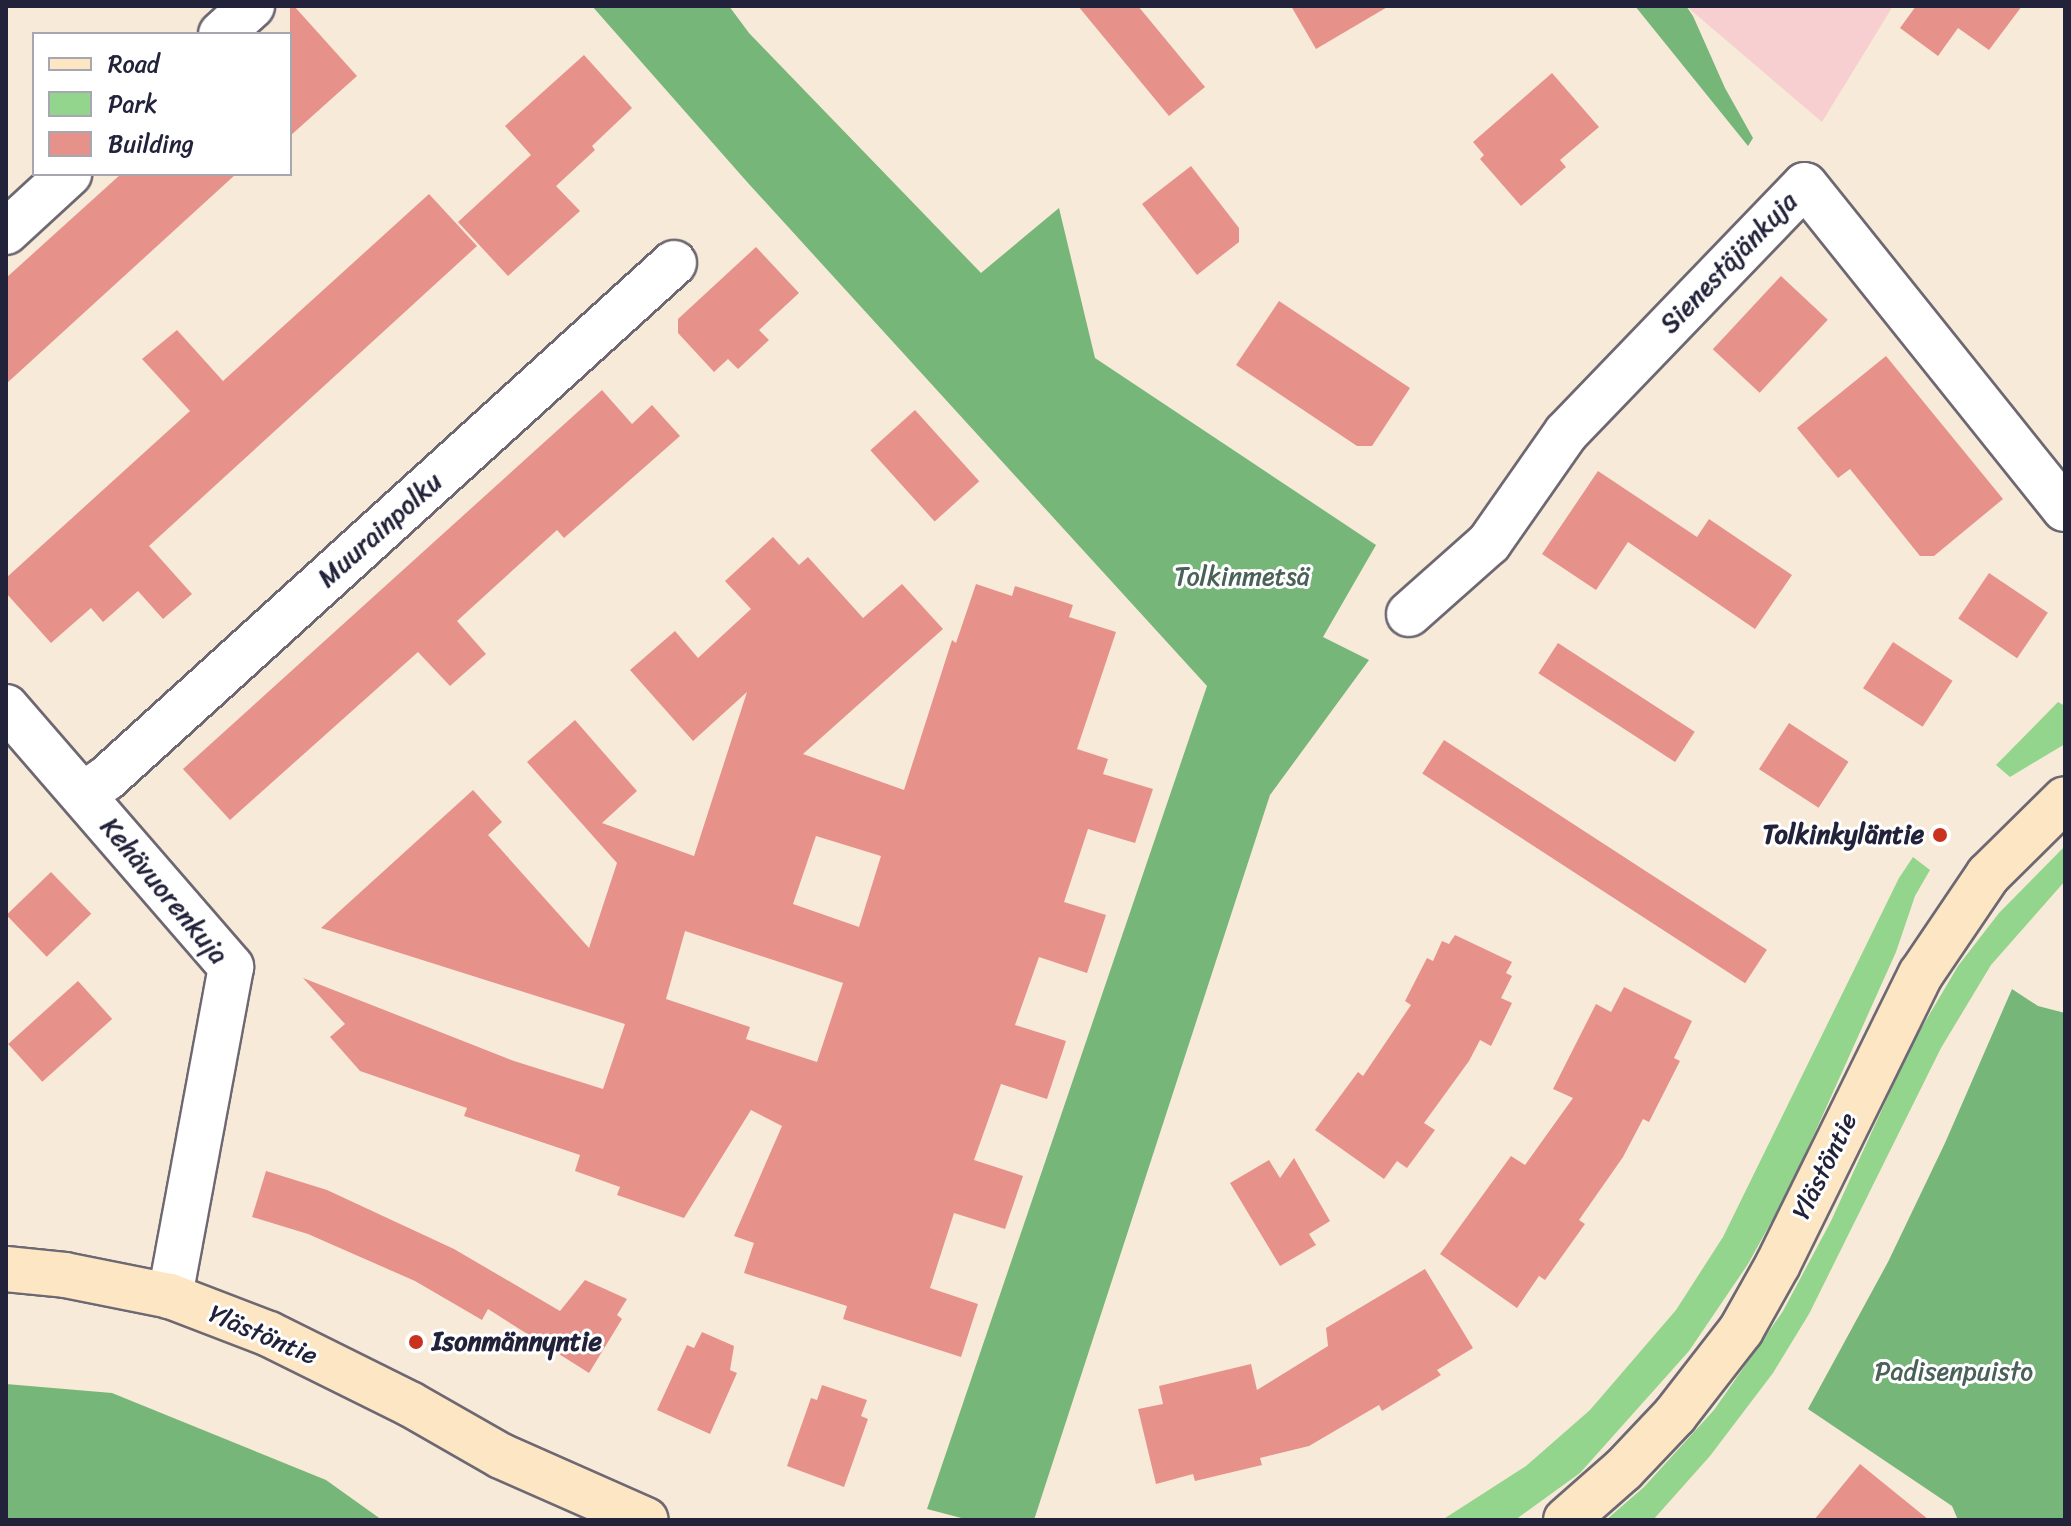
<!DOCTYPE html>
<html>
<head>
<meta charset="utf-8">
<style>
	body { margin:0 }
	#map { position:relative; width:2071px; height:1526px; overflow:hidden; background:#f8ead8; font-family:Sriracha,sans-serif }
	div>[style] { position:absolute }
	[style*='--x'] { left:calc(var(--x)*1px); top:calc(var(--y)*1px); width:calc(var(--w)*1px); rotate:calc(var(--a)*1deg) }
	.built>* { inset:0; background:#f7cfd0 }
	.green>* { inset:0; background:#93d58d }
	.forest>* { inset:0; background:#76b678 }
	.building>* { inset:0; background:#e6928b; transform-origin:0 0 }
	.roads { filter:drop-shadow(2px 0 #6d6872) drop-shadow(-2px 0 #6d6872) drop-shadow(0 2px #6d6872) drop-shadow(0 -2px #6d6872) }
	.minor>* { height:44px; margin:-22px; padding:0 22px; transform-origin:22px; border-radius:22px; background:#fff }
	.secondary>* { height:44px; margin:-22px; padding:0 22px; transform-origin:22px; border-radius:22px; background:#fce6c4 }
	.dots>* { width:22px; height:22px; translate:-50% -50%; box-sizing:border-box; border:4px solid #fff; border-radius:50% }
	span { translate:-50% -50%; white-space:nowrap; text-align:center; line-height:1.15; -webkit-text-stroke:6px #fff; paint-order:stroke }
	.street-label { font-size:26px; color:#22223b }
	.park-label { font-size:26px; color:#4a6158 }
	.poi-label { font-size:26px; color:#22223b; font-weight:700 }
	.right { translate:-100% -50%; text-align:right }
	.left { translate:0 -50%; text-align:left }
	.frame { position:absolute; inset:0; border:8px solid #22223b; pointer-events:none }
	.legend { position:absolute; left:32px; top:32px; width:260px; height:144px; box-sizing:border-box; background:#fff; border:2px solid #a7a7b1; margin:0; padding:10px 14px; list-style:none; font-size:24px; color:#22223b }
	.legend li { display:flex; align-items:center; gap:16px; height:40px }
	.legend b { width:40px; border:2px solid #a7a7b1 }
</style>
</head>
<body>
<div id="map">
	<div class="built">
		<div style="clip-path:polygon(1686px 6px,1893px 6px,1822px 122px)"></div>
	</div>
	<div class="green">
		<div style="clip-path:polygon(2058px 702px,2065px 706px,2065px 744px,2010px 777px,1996px 765px)"></div>
		<div style="clip-path:polygon(2065px 846px,2065px 881px,1991px 965px,1941px 1048px,1809px 1314px,1773px 1373px,1710px 1456px,1653px 1520px,1606px 1520px,1644px 1487px,1714px 1410px,1783px 1311px,1831px 1221px,1912px 1044px,1958px 966px,1999px 913px)"></div>
		<div style="clip-path:polygon(1913px 857px,1930px 870px,1915px 896px,1896px 952px,1790px 1188px,1748px 1264px,1689px 1351px,1580px 1473px,1515px 1520px,1442px 1520px,1526px 1466px,1590px 1410px,1676px 1310px,1723px 1237px,1899px 878px)"></div>
	</div>
	<div class="forest">
		<div style="clip-path:polygon(592px 6px,729px 6px,749px 33px,981px 273px,1059px 208px,1095px 358px,1376px 545px,1323px 637px,1369px 660px,1270px 795px,1034px 1520px,969px 1520px,927px 1509px,1207px 686px,748px 183px)"></div>
		<div style="clip-path:polygon(1635px 6px,1686px 6px,1693px 16px,1725px 88px,1753px 138px,1748px 146px)"></div>
		<div style="clip-path:polygon(2012px 989px,2038px 1006px,2065px 1013px,2065px 1520px,1958px 1520px,1952px 1506px,1808px 1409px,1888px 1262px,1945px 1143px)"></div>
		<div style="clip-path:polygon(6px 1384px,112px 1393px,326px 1480px,382px 1520px,6px 1520px)"></div>
	</div>
	<div class="building">
		<div style="clip-path:polygon(290px 6px,294px 6px,357px 76px,290px 136px)"></div>
		<div style="clip-path:polygon(1078px 6px,1138px 6px,1205px 87px,1169px 116px)"></div>
		<div style="clip-path:polygon(1291px 6px,1389px 6px,1316px 49px)"></div>
		<div style="clip-path:polygon(1916px 6px,2022px 6px,1989px 50px,1958px 28px,1938px 56px,1900px 28px)"></div>
		<div style="clip-path:polygon(584px 55px,632px 108px,592px 146px,595px 150px,556px 186px,580px 211px,508px 276px,458px 222px,531px 155px,505px 126px)"></div>
		<div style="clip-path:polygon(1552px 73px,1599px 127px,1560px 160px,1566px 167px,1521px 206px,1480px 159px,1484px 155px,1473px 142px)"></div>
		<div style="clip-path:polygon(1191px 166px,1239px 228px,1239px 242px,1197px 275px,1142px 204px)"></div>
		<div style="clip-path:polygon(121px 174px,236px 174px,6px 384px,6px 278px)"></div>
		<div style="clip-path:polygon(429px 194px,477px 246px,149px 546px,192px 594px,163px 619px,138px 591px,103px 622px,91px 608px,51px 643px,6px 593px,6px 578px,190px 411px,142px 359px,177px 330px,223px 381px)"></div>
		<div style="clip-path:polygon(756px 247px,799px 293px,759px 330px,769px 340px,738px 369px,728px 359px,714px 372px,678px 333px,678px 319px)"></div>
		<div style="left:1781px;top:276px;width:64px;height:100px;rotate:43deg"></div>
		<div style="clip-path:polygon(1279px 301px,1410px 388px,1372px 446px,1357px 446px,1236px 365px)"></div>
		<div style="clip-path:polygon(1886px 356px,2003px 499px,1934px 556px,1920px 556px,1850px 469px,1838px 478px,1797px 428px)"></div>
		<div style="clip-path:polygon(602px 390px,632px 424px,652px 405px,680px 436px,564px 538px,557px 530px,457px 621px,486px 654px,450px 686px,418px 652px,230px 820px,183px 769px)"></div>
		<div style="left:915px;top:410px;width:96px;height:60px;rotate:48deg"></div>
		<div style="clip-path:polygon(1598px 471px,1697px 537px,1709px 519px,1792px 575px,1755px 629px,1628px 542px,1596px 590px,1542px 554px)"></div>
		<div style="clip-path:polygon(evenodd,773px 537px,799px 565px,808px 557px,863px 618px,902px 584px,943px 629px,803px 754px,904px 790px,952px 640px,956px 643px,976px 584px,1012px 596px,1015px 586px,1073px 605px,1069px 617px,1116px 632px,1077px 749px,1108px 759px,1103px 774px,1153px 789px,1135px 843px,1088px 829px,1064px 902px,1106px 915px,1087px 973px,1039px 957px,1015px 1025px,1066px 1041px,1047px 1099px,1001px 1084px,974px 1160px,1023px 1176px,1005px 1229px,954px 1213px,930px 1288px,978px 1304px,961px 1357px,843px 1319px,847px 1306px,744px 1273px,754px 1243px,734px 1236px,782px 1126px,751px 1110px,684px 1218px,617px 1195px,620px 1187px,575px 1171px,580px 1155px,464px 1116px,467px 1108px,360px 1071px,330px 1037px,345px 1024px,303px 978px,514px 1061px,603px 1089px,625px 1024px,321px 928px,473px 790px,502px 822px,488px 835px,589px 948px,617px 863px,527px 762px,575px 720px,637px 791px,602px 823px,694px 856px,747px 692px,693px 741px,630px 670px,675px 631px,698px 658px,751px 609px,725px 581px,773px 537px,816px 836px,881px 856px,859px 927px,793px 904px,816px 836px,773px 537px,685px 931px,843px 983px,817px 1062px,746px 1039px,750px 1027px,666px 999px,685px 931px)"></div>
		<div style="left:1989px;top:573px;width:71px;height:55px;rotate:34deg"></div>
		<div style="left:1893px;top:642px;width:71px;height:55px;rotate:33deg"></div>
		<div style="left:1558px;top:643px;width:163px;height:36px;rotate:33deg"></div>
		<div style="left:1789px;top:723px;width:71px;height:55px;rotate:33deg"></div>
		<div style="left:1444px;top:740px;width:385px;height:40px;rotate:33deg"></div>
		<div style="left:51px;top:872px;width:58px;height:62px;rotate:46deg"></div>
		<div style="clip-path:polygon(1455px 935px,1512px 962px,1506px 973px,1512px 976px,1501px 998px,1512px 1003px,1491px 1046px,1480px 1040px,1469px 1061px,1424px 1123px,1435px 1130px,1407px 1168px,1397px 1161px,1384px 1179px,1315px 1130px,1358px 1072px,1363px 1076px,1411px 1005px,1405px 1001px,1427px 958px,1433px 961px,1442px 941px,1449px 944px)"></div>
		<div style="left:78px;top:981px;width:51px;height:94px;rotate:48deg"></div>
		<div style="clip-path:polygon(1624px 987px,1692px 1021px,1674px 1058px,1680px 1061px,1649px 1122px,1643px 1119px,1623px 1157px,1579px 1220px,1585px 1224px,1545px 1280px,1539px 1276px,1517px 1308px,1440px 1254px,1511px 1156px,1525px 1165px,1573px 1098px,1553px 1089px,1596px 1004px,1611px 1012px)"></div>
		<div style="clip-path:polygon(1294px 1158px,1330px 1221px,1309px 1234px,1316px 1245px,1280px 1266px,1230px 1183px,1269px 1160px,1280px 1178px)"></div>
		<div style="clip-path:polygon(266px 1171px,327px 1190px,454px 1249px,560px 1311px,585px 1280px,627px 1299px,617px 1315px,622px 1319px,589px 1373px,488px 1309px,482px 1320px,415px 1281px,308px 1234px,252px 1217px)"></div>
		<div style="clip-path:polygon(1425px 1269px,1473px 1348px,1437px 1370px,1441px 1375px,1382px 1411px,1379px 1405px,1309px 1446px,1260px 1458px,1262px 1465px,1195px 1481px,1193px 1474px,1156px 1484px,1138px 1409px,1163px 1404px,1159px 1386px,1251px 1364px,1257px 1390px,1328px 1346px,1326px 1328px)"></div>
		<div style="clip-path:polygon(702px 1332px,734px 1346px,730px 1370px,737px 1373px,710px 1434px,657px 1410px,687px 1345px,694px 1348px)"></div>
		<div style="clip-path:polygon(822px 1385px,867px 1400px,861px 1416px,868px 1419px,844px 1487px,787px 1466px,811px 1398px,817px 1400px)"></div>
		<div style="clip-path:polygon(1860px 1464px,1929px 1520px,1814px 1520px)"></div>
	</div>
	<div class="roads">
		<div class="minor">
			<div style="--x:221;--y:34;--w:42;--a:-42.1"></div>
			<div style="--x:6;--y:232;--w:86;--a:-42.6"></div>
			<div style="--x:1409;--y:614;--w:107;--a:-41.6"></div>
			<div style="--x:1489;--y:543;--w:134;--a:-55"></div>
			<div style="--x:1566;--y:433;--w:344;--a:-46.1"></div>
			<div style="--x:1805;--y:185;--w:415;--a:51.3"></div>
			<div style="--x:6;--y:707;--w:344;--a:49.1"></div>
			<div style="--x:231;--y:967;--w:335;--a:100.5"></div>
			<div style="--x:84;--y:794;--w:28;--a:-35"></div>
			<div style="--x:107;--y:778;--w:766;--a:-42.25"></div>
		</div>
		<div class="secondary">
			<div style="--x:6;--y:1269;--w:59;--a:5.8"></div>
			<div style="--x:65;--y:1275;--w:107;--a:11.3"></div>
			<div style="--x:170;--y:1296;--w:106;--a:21"></div>
			<div style="--x:269;--y:1334;--w:157;--a:26.4"></div>
			<div style="--x:410;--y:1404;--w:105;--a:29.7"></div>
			<div style="--x:501;--y:1456;--w:158;--a:23.8"></div>
			<div style="--x:1566;--y:1520;--w:76;--a:-41.3"></div>
			<div style="--x:1623;--y:1470;--w:76;--a:-46.6"></div>
			<div style="--x:1675;--y:1415;--w:108;--a:-52.2"></div>
			<div style="--x:1741;--y:1330;--w:76;--a:-60.7"></div>
			<div style="--x:1778;--y:1264;--w:323;--a:-63.8"></div>
			<div style="--x:1921;--y:974;--w:120;--a:-55.9"></div>
			<div style="--x:1988;--y:875;--w:108;--a:-44.6"></div>
		</div>
	</div>
	<div class="dots">
		<div style="left:1940px;top:835px;background:#c8321e"></div>
		<div style="left:416px;top:1342px;background:#c8321e"></div>
	</div>
	<div class="street-label">
		<span style="left:1729px;top:263px;rotate:-46deg">Sienestäjänkuja</span>
		<span style="left:380px;top:530px;rotate:-42deg">Muurainpolku</span>
		<span style="left:164px;top:891px;rotate:50deg">Kehävuorenkuja</span>
		<span style="left:1825px;top:1166px;rotate:-64deg">Ylästöntie</span>
		<span style="left:263px;top:1335px;rotate:23deg">Ylästöntie</span>
	</div>
	<div class="park-label">
		<span style="left:1242px;top:577px">Tolkinmetsä</span>
		<span style="left:1954px;top:1372px">Padisenpuisto</span>
	</div>
	<div class="poi-label">
		<span class="right" style="left:1924px;top:835px">Tolkinkyläntie</span>
		<span class="left" style="left:432px;top:1342px">Isonmännyntie</span>
	</div>
	<div class="frame"></div>
	<ul class="legend">
	<li><b style="height:10px;background:#fce6c4"></b>Road</li>
	<li><b style="height:22px;background:#93d58d"></b>Park</li>
	<li><b style="height:22px;background:#e6928b"></b>Building</li>
	</ul>
</div>
</body>
</html>
